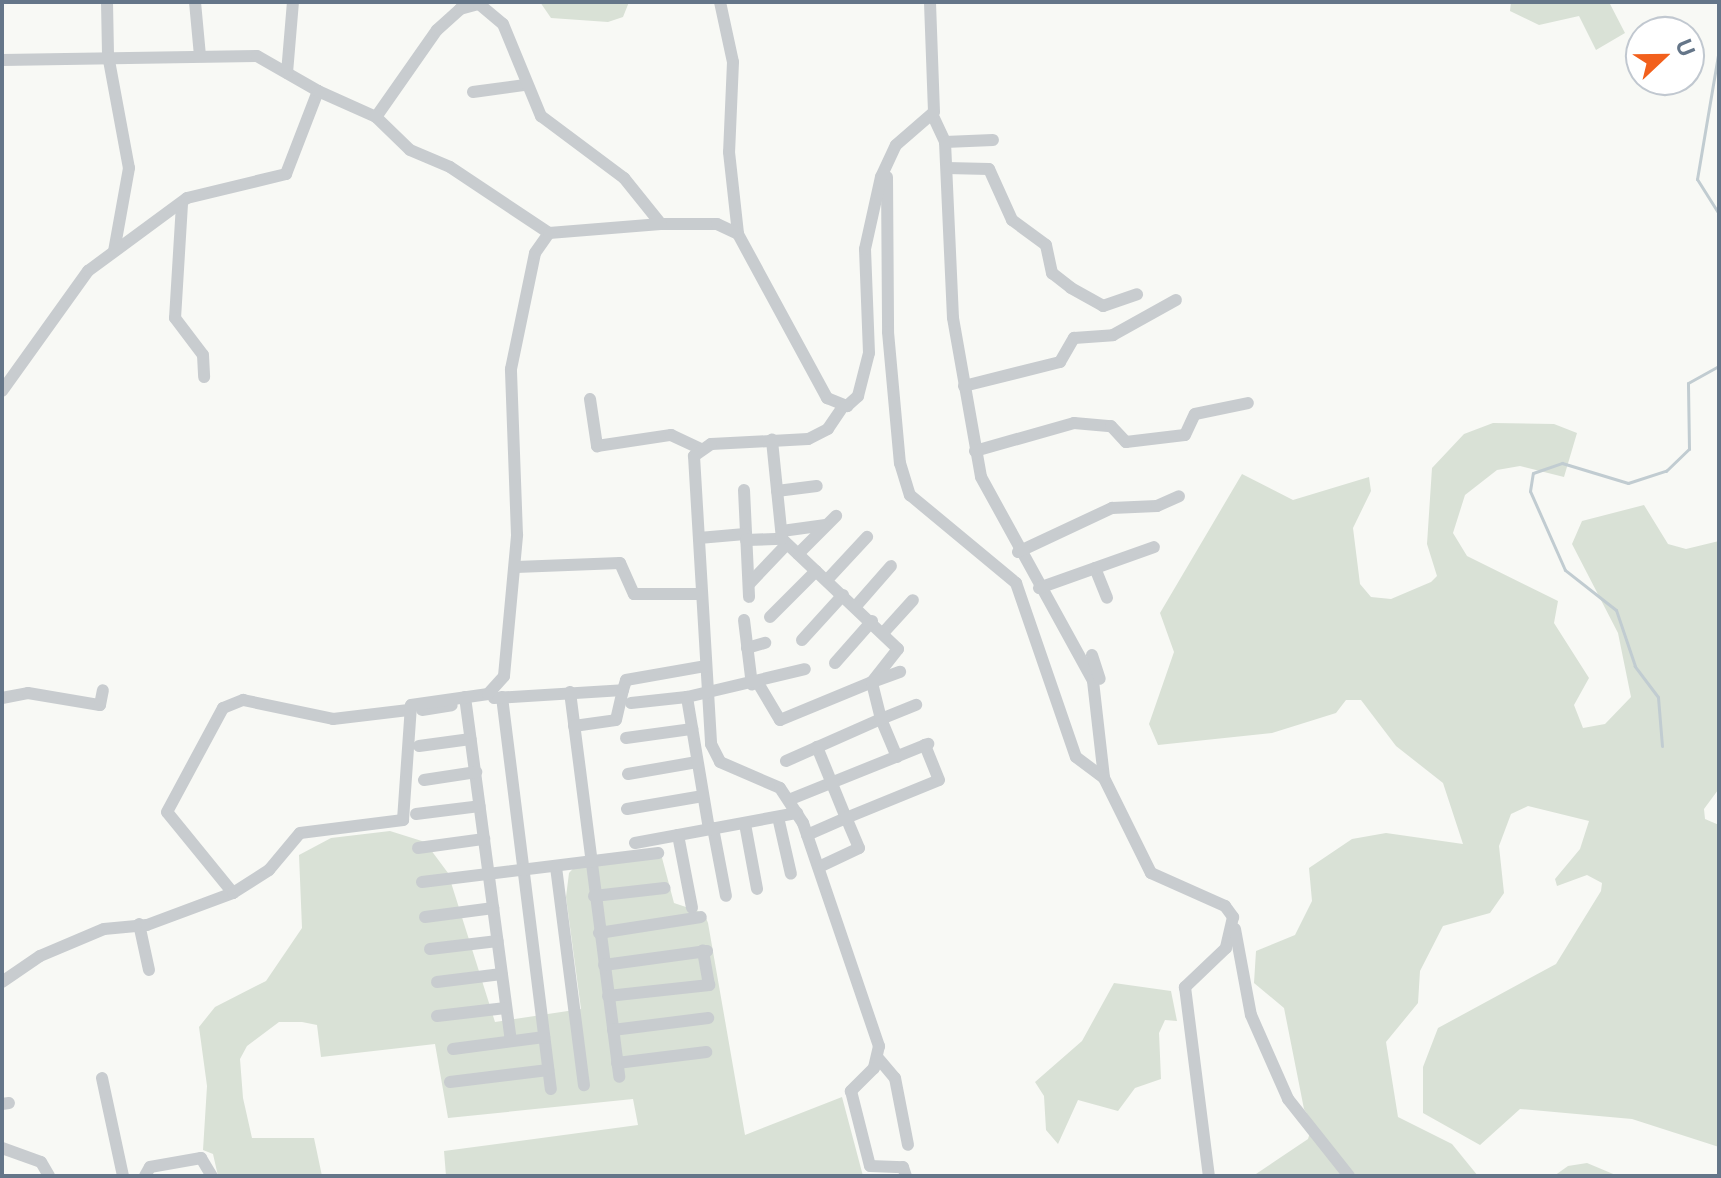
<!DOCTYPE html>
<html>
<head>
<meta charset="utf-8">
<style>
	body { margin:0 }
	#map { position:relative; width:1721px; height:1178px; overflow:hidden; background:#f8f9f5; font-family:Inter,sans-serif }
	div>[style] { position:absolute }
	[style*='--x'] { left:calc(var(--x)*1px); top:calc(var(--y)*1px); width:calc(var(--w)*1px); rotate:calc(var(--a)*1deg) }
	.green>* { inset:0; background:#d9e1d6 }
	.stream>* { height:3px; margin:-1.5px; padding:0 1.5px; transform-origin:1.5px; border-radius:1.5px; background:#c1ccd1 }
	.minor>* { height:12px; margin:-6px; padding:0 6px; transform-origin:6px; border-radius:6px; background:#c8cccf }
	span { translate:-50% -50%; white-space:nowrap; text-align:center; line-height:1.15; -webkit-text-stroke:8px #fff; paint-order:stroke }
	.frame { position:absolute; inset:0; border:4px solid #657689; pointer-events:none }
	.north { position:absolute; left:1625px; top:16px; width:80px; height:80px; box-sizing:border-box; background:#fff; border:2px solid #c1c8d0; border-radius:50%; rotate:68deg; font-size:22px; font-weight:700; line-height:32px; text-align:center; color:#657689 }
	.north::after { content:''; display:block; margin:auto; width:28px; height:36px; background:#f2601c; clip-path:polygon(50% 0,100% 100%,50% 72%,0 100%) }
</style>
</head>
<body>
<div id="map">
	<div class="green">
		<div style="clip-path:polygon(540px 2px,629px 2px,623px 17px,608px 22px,551px 18px)"></div>
		<div style="clip-path:polygon(1609px 2px,1625px 33px,1596px 50px,1579px 16px,1539px 25px,1510px 11px,1511px 2px)"></div>
		<div style="clip-path:polygon(1493px 423px,1554px 424px,1577px 433px,1564px 477px,1520px 466px,1497px 470px,1465px 495px,1453px 533px,1467px 556px,1558px 601px,1554px 623px,1589px 678px,1574px 705px,1583px 728px,1605px 724px,1631px 697px,1618px 633px,1572px 544px,1582px 521px,1644px 505px,1668px 544px,1686px 549px,1719px 541px,1718px 790px,1704px 809px,1705px 819px,1719px 825px,1719px 1147px,1632px 1119px,1520px 1109px,1480px 1145px,1423px 1113px,1423px 1067px,1438px 1028px,1556px 964px,1601px 891px,1602px 883px,1587px 875px,1557px 886px,1555px 879px,1580px 849px,1589px 821px,1528px 806px,1511px 814px,1499px 846px,1504px 893px,1490px 913px,1443px 926px,1420px 971px,1418px 1003px,1386px 1042px,1398px 1117px,1452px 1144px,1478px 1176px,1253px 1176px,1308px 1139px,1313px 1123px,1304px 1109px,1284px 1008px,1254px 983px,1256px 951px,1295px 935px,1312px 901px,1309px 868px,1352px 839px,1386px 833px,1463px 844px,1443px 783px,1396px 746px,1361px 700px,1346px 700px,1336px 713px,1272px 733px,1158px 745px,1149px 724px,1174px 652px,1160px 613px,1242px 474px,1293px 500px,1369px 477px,1371px 491px,1353px 528px,1360px 584px,1371px 597px,1391px 599px,1431px 582px,1437px 576px,1427px 544px,1432px 468px,1464px 434px)"></div>
		<div style="clip-path:polygon(390px 831px,425px 842px,448px 873px,495px 1022px,581px 1009px,566px 897px,569px 873px,582px 859px,661px 854px,674px 903px,704px 913px,708px 923px,745px 1135px,842px 1097px,863px 1176px,446px 1176px,444px 1151px,638px 1125px,633px 1099px,448px 1118px,435px 1044px,321px 1057px,317px 1025px,302px 1022px,279px 1022px,247px 1046px,240px 1059px,243px 1098px,252px 1138px,314px 1138px,322px 1176px,218px 1176px,213px 1154px,203px 1150px,207px 1086px,199px 1027px,215px 1007px,266px 981px,302px 928px,299px 855px,331px 838px)"></div>
		<div style="clip-path:polygon(1114px 983px,1171px 991px,1177px 1021px,1165px 1020px,1159px 1033px,1161px 1079px,1135px 1088px,1118px 1111px,1078px 1100px,1058px 1144px,1046px 1130px,1044px 1096px,1035px 1082px,1082px 1041px)"></div>
		<div style="clip-path:polygon(1587px 1163px,1618px 1176px,1554px 1176px,1568px 1166px)"></div>
	</div>
	<div class="stream">
		<div style="--x:1719;--y:49;--w:132;--a:99.6"></div>
		<div style="--x:1697;--y:179;--w:41;--a:57.8"></div>
		<div style="--x:1662;--y:746;--w:49;--a:-94.7"></div>
		<div style="--x:1658;--y:697;--w:39;--a:-127"></div>
		<div style="--x:1635;--y:666;--w:59;--a:-108.7"></div>
		<div style="--x:1616;--y:610;--w:65;--a:-141.9"></div>
		<div style="--x:1565;--y:570;--w:86;--a:-113.9"></div>
		<div style="--x:1530;--y:491;--w:18;--a:-81"></div>
		<div style="--x:1533;--y:473;--w:31;--a:-19"></div>
		<div style="--x:1562;--y:463;--w:69;--a:16.9"></div>
		<div style="--x:1628;--y:483;--w:40;--a:-18"></div>
		<div style="--x:1666;--y:471;--w:32;--a:-44"></div>
		<div style="--x:1689;--y:449;--w:66;--a:-90.9"></div>
		<div style="--x:1688;--y:383;--w:35;--a:-29"></div>
	</div>
	<div class="minor">
		<div style="--x:107;--y:2;--w:53;--a:88.9"></div>
		<div style="--x:108;--y:55;--w:115;--a:79.5"></div>
		<div style="--x:129;--y:168;--w:84;--a:100.2"></div>
		<div style="--x:195;--y:2;--w:54;--a:84.7"></div>
		<div style="--x:720;--y:2;--w:61;--a:77.8"></div>
		<div style="--x:733;--y:62;--w:90;--a:92.5"></div>
		<div style="--x:729;--y:152;--w:82;--a:83.7"></div>
		<div style="--x:2;--y:60;--w:255;--a:-0.9"></div>
		<div style="--x:257;--y:56;--w:70;--a:29.8"></div>
		<div style="--x:287;--y:73;--w:71;--a:-85.2"></div>
		<div style="--x:473;--y:92;--w:51;--a:-7.8"></div>
		<div style="--x:933;--y:116;--w:29;--a:65"></div>
		<div style="--x:945;--y:142;--w:176;--a:87.4"></div>
		<div style="--x:953;--y:318;--w:161;--a:80"></div>
		<div style="--x:981;--y:477;--w:233;--a:61.2"></div>
		<div style="--x:1093;--y:681;--w:98;--a:83.5"></div>
		<div style="--x:376;--y:117;--w:47;--a:44.1"></div>
		<div style="--x:410;--y:150;--w:43;--a:23"></div>
		<div style="--x:450;--y:167;--w:119;--a:33.7"></div>
		<div style="--x:945;--y:142;--w:48;--a:-2.4"></div>
		<div style="--x:947;--y:168;--w:42;--a:1.4"></div>
		<div style="--x:989;--y:169;--w:56;--a:65.7"></div>
		<div style="--x:1012;--y:220;--w:42;--a:36.3"></div>
		<div style="--x:1046;--y:245;--w:29;--a:78"></div>
		<div style="--x:1052;--y:273;--w:24;--a:38"></div>
		<div style="--x:1071;--y:288;--w:37;--a:29"></div>
		<div style="--x:1103;--y:306;--w:36;--a:-19"></div>
		<div style="--x:887;--y:177;--w:155;--a:89.6"></div>
		<div style="--x:888;--y:332;--w:132;--a:84.8"></div>
		<div style="--x:900;--y:463;--w:34;--a:73"></div>
		<div style="--x:910;--y:495;--w:138;--a:39.7"></div>
		<div style="--x:1016;--y:583;--w:184;--a:71"></div>
		<div style="--x:1076;--y:757;--w:35;--a:37"></div>
		<div style="--x:1104;--y:778;--w:106;--a:63.7"></div>
		<div style="--x:1151;--y:873;--w:81;--a:24"></div>
		<div style="--x:1225;--y:906;--w:14;--a:54"></div>
		<div style="--x:1233;--y:917;--w:32;--a:103"></div>
		<div style="--x:1226;--y:948;--w:57;--a:136.4"></div>
		<div style="--x:1185;--y:987;--w:191;--a:82.8"></div>
		<div style="--x:182;--y:204;--w:114;--a:93.5"></div>
		<div style="--x:175;--y:318;--w:46;--a:52.9"></div>
		<div style="--x:203;--y:355;--w:22;--a:87"></div>
		<div style="--x:964;--y:386;--w:99;--a:-14"></div>
		<div style="--x:1060;--y:362;--w:28;--a:-60"></div>
		<div style="--x:1074;--y:338;--w:39;--a:-4"></div>
		<div style="--x:1113;--y:335;--w:72;--a:-29.1"></div>
		<div style="--x:2;--y:391;--w:148;--a:-54.4"></div>
		<div style="--x:88;--y:271;--w:123;--a:-36.4"></div>
		<div style="--x:187;--y:198;--w:102;--a:-13.6"></div>
		<div style="--x:286;--y:174;--w:89;--a:-68.9"></div>
		<div style="--x:318;--y:91;--w:64;--a:24.1"></div>
		<div style="--x:376;--y:117;--w:106;--a:-55"></div>
		<div style="--x:437;--y:30;--w:31;--a:-42"></div>
		<div style="--x:460;--y:9;--w:20;--a:-15"></div>
		<div style="--x:479;--y:4;--w:31;--a:40"></div>
		<div style="--x:503;--y:24;--w:100;--a:67.6"></div>
		<div style="--x:541;--y:116;--w:104;--a:36.8"></div>
		<div style="--x:624;--y:178;--w:59;--a:51.2"></div>
		<div style="--x:661;--y:224;--w:56;--a:0"></div>
		<div style="--x:717;--y:224;--w:23;--a:25"></div>
		<div style="--x:738;--y:234;--w:187;--a:61.5"></div>
		<div style="--x:827;--y:398;--w:22;--a:22"></div>
		<div style="--x:847;--y:406;--w:15;--a:-42"></div>
		<div style="--x:858;--y:396;--w:44;--a:-75.7"></div>
		<div style="--x:869;--y:353;--w:104;--a:-92.2"></div>
		<div style="--x:865;--y:249;--w:74;--a:-77.5"></div>
		<div style="--x:881;--y:177;--w:35;--a:-65"></div>
		<div style="--x:896;--y:145;--w:50;--a:-41"></div>
		<div style="--x:934;--y:112;--w:110;--a:-92.1"></div>
		<div style="--x:590;--y:399;--w:48;--a:81.5"></div>
		<div style="--x:597;--y:446;--w:75;--a:-8.5"></div>
		<div style="--x:671;--y:435;--w:31;--a:25"></div>
		<div style="--x:842;--y:408;--w:25;--a:124"></div>
		<div style="--x:828;--y:429;--w:22;--a:153"></div>
		<div style="--x:808;--y:439;--w:97;--a:177"></div>
		<div style="--x:711;--y:444;--w:21;--a:145"></div>
		<div style="--x:694;--y:456;--w:289;--a:86.6"></div>
		<div style="--x:711;--y:744;--w:20;--a:63"></div>
		<div style="--x:720;--y:762;--w:65;--a:23.4"></div>
		<div style="--x:780;--y:788;--w:42;--a:56.7"></div>
		<div style="--x:803;--y:823;--w:236;--a:71.2"></div>
		<div style="--x:879;--y:1046;--w:23;--a:103"></div>
		<div style="--x:874;--y:1068;--w:33;--a:135"></div>
		<div style="--x:851;--y:1091;--w:77;--a:75.8"></div>
		<div style="--x:870;--y:1166;--w:33;--a:2"></div>
		<div style="--x:903;--y:1167;--w:9;--a:72"></div>
		<div style="--x:975;--y:451;--w:103;--a:-15.8"></div>
		<div style="--x:1074;--y:423;--w:37;--a:5"></div>
		<div style="--x:1111;--y:426;--w:22;--a:47"></div>
		<div style="--x:1126;--y:442;--w:59;--a:-6.8"></div>
		<div style="--x:1185;--y:435;--w:23;--a:-65"></div>
		<div style="--x:1195;--y:414;--w:54;--a:-11.7"></div>
		<div style="--x:744;--y:490;--w:107;--a:87.3"></div>
		<div style="--x:777;--y:491;--w:40;--a:-7.1"></div>
		<div style="--x:782;--y:531;--w:44;--a:-7.8"></div>
		<div style="--x:699;--y:538;--w:46;--a:-5"></div>
		<div style="--x:746;--y:540;--w:36;--a:-2"></div>
		<div style="--x:1018;--y:552;--w:104;--a:-25.1"></div>
		<div style="--x:1112;--y:508;--w:45;--a:-2.5"></div>
		<div style="--x:1157;--y:506;--w:24;--a:-24"></div>
		<div style="--x:798;--y:554;--w:54;--a:-45"></div>
		<div style="--x:516;--y:567;--w:104;--a:-2.2"></div>
		<div style="--x:620;--y:563;--w:34;--a:66"></div>
		<div style="--x:634;--y:594;--w:67;--a:0"></div>
		<div style="--x:1095;--y:568;--w:32;--a:68"></div>
		<div style="--x:827;--y:580;--w:59;--a:-47.1"></div>
		<div style="--x:749;--y:584;--w:54;--a:-46.5"></div>
		<div style="--x:1039;--y:588;--w:122;--a:-19.6"></div>
		<div style="--x:856;--y:606;--w:53;--a:-48.8"></div>
		<div style="--x:770;--y:617;--w:65;--a:-45"></div>
		<div style="--x:744;--y:620;--w:65;--a:83"></div>
		<div style="--x:884;--y:632;--w:43;--a:-47.8"></div>
		<div style="--x:802;--y:640;--w:61;--a:-47.7"></div>
		<div style="--x:747;--y:648;--w:19;--a:-16"></div>
		<div style="--x:1092;--y:655;--w:25;--a:72"></div>
		<div style="--x:835;--y:663;--w:56;--a:-48.6"></div>
		<div style="--x:758;--y:683;--w:43;--a:59.3"></div>
		<div style="--x:780;--y:720;--w:100;--a:-22.4"></div>
		<div style="--x:872;--y:682;--w:42;--a:-51.8"></div>
		<div style="--x:898;--y:649;--w:160;--a:-136.5"></div>
		<div style="--x:782;--y:539;--w:100;--a:-95.8"></div>
		<div style="--x:570;--y:692;--w:388;--a:82.7"></div>
		<div style="--x:465;--y:697;--w:346;--a:82.4"></div>
		<div style="--x:502;--y:697;--w:395;--a:82.9"></div>
		<div style="--x:2;--y:698;--w:26;--a:-11"></div>
		<div style="--x:28;--y:693;--w:73;--a:9.5"></div>
		<div style="--x:100;--y:705;--w:15;--a:-79"></div>
		<div style="--x:494;--y:698;--w:129;--a:-3.5"></div>
		<div style="--x:623;--y:690;--w:10;--a:-73"></div>
		<div style="--x:626;--y:680;--w:80;--a:-10"></div>
		<div style="--x:631;--y:703;--w:56;--a:-6.1"></div>
		<div style="--x:422;--y:710;--w:30;--a:-9"></div>
		<div style="--x:574;--y:726;--w:42;--a:-8.1"></div>
		<div style="--x:616;--y:720;--w:31;--a:-77"></div>
		<div style="--x:626;--y:738;--w:67;--a:-7.8"></div>
		<div style="--x:419;--y:746;--w:52;--a:-7.7"></div>
		<div style="--x:897;--y:757;--w:41;--a:-112.8"></div>
		<div style="--x:881;--y:719;--w:38;--a:-22"></div>
		<div style="--x:786;--y:761;--w:104;--a:-23.9"></div>
		<div style="--x:881;--y:719;--w:38;--a:-104"></div>
		<div style="--x:872;--y:682;--w:30;--a:-20"></div>
		<div style="--x:628;--y:774;--w:70;--a:-9.9"></div>
		<div style="--x:424;--y:780;--w:53;--a:-8.7"></div>
		<div style="--x:791;--y:799;--w:148;--a:-21.9"></div>
		<div style="--x:627;--y:809;--w:77;--a:-9.7"></div>
		<div style="--x:416;--y:814;--w:64;--a:-7.1"></div>
		<div style="--x:778;--y:817;--w:58;--a:77.2"></div>
		<div style="--x:745;--y:824;--w:66;--a:79.5"></div>
		<div style="--x:713;--y:828;--w:69;--a:79.2"></div>
		<div style="--x:709;--y:829;--w:134;--a:-99.5"></div>
		<div style="--x:687;--y:697;--w:121;--a:-13.3"></div>
		<div style="--x:678;--y:835;--w:74;--a:79.1"></div>
		<div style="--x:807;--y:835;--w:43;--a:-23.6"></div>
		<div style="--x:846;--y:818;--w:77;--a:-112.2"></div>
		<div style="--x:635;--y:843;--w:165;--a:-10.5"></div>
		<div style="--x:418;--y:848;--w:67;--a:-7.8"></div>
		<div style="--x:821;--y:866;--w:42;--a:-25.3"></div>
		<div style="--x:859;--y:848;--w:33;--a:-113"></div>
		<div style="--x:846;--y:818;--w:100;--a:-22.2"></div>
		<div style="--x:939;--y:780;--w:38;--a:-112"></div>
		<div style="--x:556;--y:867;--w:220;--a:82.7"></div>
		<div style="--x:422;--y:882;--w:238;--a:-7"></div>
		<div style="--x:233;--y:893;--w:104;--a:-129.2"></div>
		<div style="--x:167;--y:812;--w:118;--a:-61.7"></div>
		<div style="--x:223;--y:708;--w:22;--a:-22"></div>
		<div style="--x:243;--y:700;--w:92;--a:11.9"></div>
		<div style="--x:333;--y:719;--w:76;--a:-6.8"></div>
		<div style="--x:594;--y:896;--w:71;--a:-6.4"></div>
		<div style="--x:425;--y:917;--w:69;--a:-7.5"></div>
		<div style="--x:139;--y:924;--w:47;--a:77.7"></div>
		<div style="--x:1235;--y:929;--w:87;--a:79.5"></div>
		<div style="--x:1251;--y:1015;--w:92;--a:66.2"></div>
		<div style="--x:1288;--y:1099;--w:98;--a:51.6"></div>
		<div style="--x:599;--y:933;--w:103;--a:-8.9"></div>
		<div style="--x:430;--y:949;--w:68;--a:-6.7"></div>
		<div style="--x:604;--y:965;--w:104;--a:-7.7"></div>
		<div style="--x:2;--y:982;--w:46;--a:-34.4"></div>
		<div style="--x:40;--y:956;--w:69;--a:-22.9"></div>
		<div style="--x:104;--y:929;--w:43;--a:-5.3"></div>
		<div style="--x:147;--y:925;--w:92;--a:-20.4"></div>
		<div style="--x:233;--y:893;--w:43;--a:-32.6"></div>
		<div style="--x:269;--y:870;--w:48;--a:-50"></div>
		<div style="--x:300;--y:833;--w:104;--a:-7.2"></div>
		<div style="--x:403;--y:820;--w:115;--a:-86"></div>
		<div style="--x:411;--y:705;--w:78;--a:-8.1"></div>
		<div style="--x:488;--y:694;--w:24;--a:-48"></div>
		<div style="--x:504;--y:676;--w:142;--a:-84.7"></div>
		<div style="--x:517;--y:535;--w:166;--a:-92.1"></div>
		<div style="--x:511;--y:369;--w:118;--a:-78.3"></div>
		<div style="--x:535;--y:253;--w:24;--a:-55"></div>
		<div style="--x:549;--y:233;--w:112;--a:-4.6"></div>
		<div style="--x:437;--y:982;--w:65;--a:-7"></div>
		<div style="--x:608;--y:996;--w:102;--a:-6.2"></div>
		<div style="--x:709;--y:985;--w:35;--a:-100"></div>
		<div style="--x:437;--y:1016;--w:69;--a:-6.6"></div>
		<div style="--x:613;--y:1030;--w:96;--a:-7.2"></div>
		<div style="--x:453;--y:1049;--w:92;--a:-7.5"></div>
		<div style="--x:878;--y:1058;--w:26;--a:50"></div>
		<div style="--x:895;--y:1078;--w:68;--a:79"></div>
		<div style="--x:617;--y:1063;--w:90;--a:-7"></div>
		<div style="--x:102;--y:1078;--w:100;--a:77.9"></div>
		<div style="--x:450;--y:1082;--w:99;--a:-7"></div>
		<div style="--x:2;--y:1104;--w:7;--a:-8"></div>
		<div style="--x:2;--y:1148;--w:41;--a:19.7"></div>
		<div style="--x:41;--y:1162;--w:16;--a:60"></div>
		<div style="--x:145;--y:1176;--w:10;--a:-61"></div>
		<div style="--x:150;--y:1167;--w:52;--a:-10"></div>
		<div style="--x:201;--y:1158;--w:21;--a:59"></div>
	</div>
	<div class="frame"></div>
	<div class="north">U</div>
</div>
</body>
</html>
